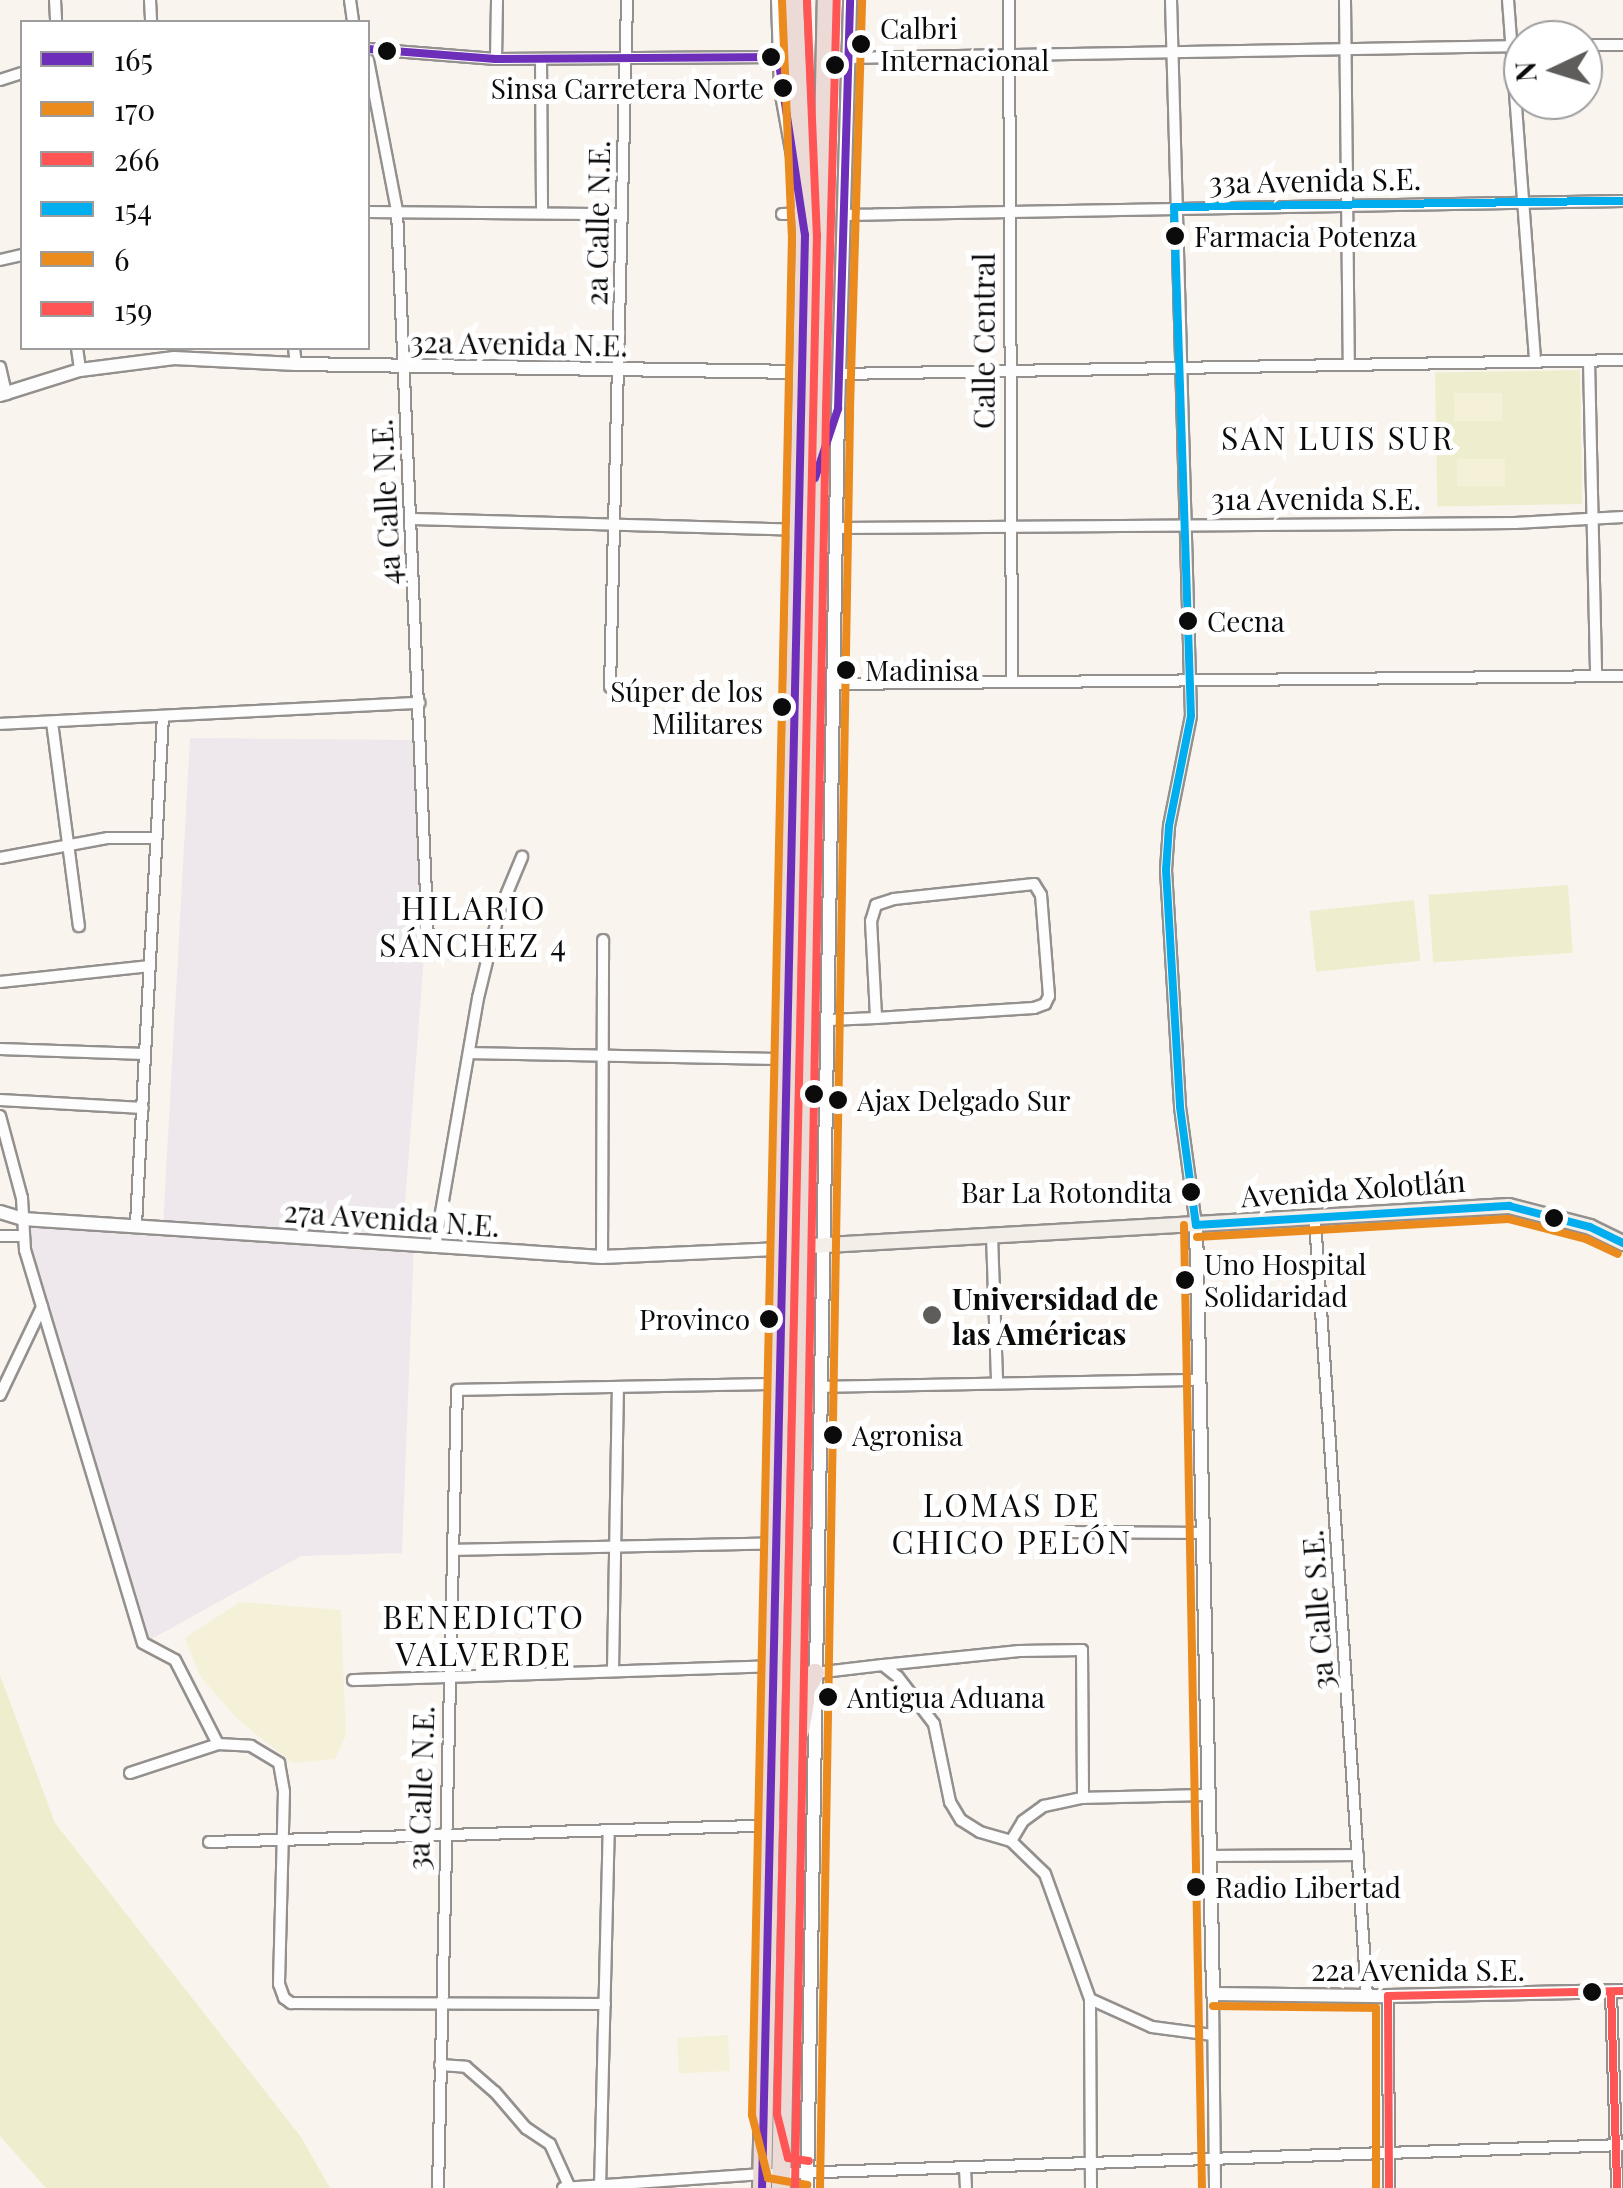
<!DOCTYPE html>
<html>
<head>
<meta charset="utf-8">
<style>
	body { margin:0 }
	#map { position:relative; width:1623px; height:2188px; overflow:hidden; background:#faf4ef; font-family:"Playfair Display",serif }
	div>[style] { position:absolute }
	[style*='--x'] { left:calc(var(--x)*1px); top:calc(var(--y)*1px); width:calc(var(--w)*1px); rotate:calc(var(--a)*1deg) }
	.industrial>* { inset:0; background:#eee8ed }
	.green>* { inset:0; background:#eeeece; transform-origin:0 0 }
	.pitch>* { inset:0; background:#f5f1d8; transform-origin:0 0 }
	.roads { filter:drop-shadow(2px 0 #93908e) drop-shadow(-2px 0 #93908e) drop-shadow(0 2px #93908e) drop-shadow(0 -2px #93908e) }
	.minor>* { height:10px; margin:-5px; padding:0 5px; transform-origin:5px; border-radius:5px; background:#fefdfd }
	.tertiary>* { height:12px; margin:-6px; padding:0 6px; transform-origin:6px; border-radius:6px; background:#fefdfd }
	.secondary>* { height:14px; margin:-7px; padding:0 7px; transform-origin:7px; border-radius:7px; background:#f4eee8 }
	.trunk>* { height:18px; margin:-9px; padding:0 9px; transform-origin:9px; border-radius:9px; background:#ebdad5 }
	.bus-1>* { height:8px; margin:-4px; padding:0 4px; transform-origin:4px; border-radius:4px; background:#6d2fba }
	.bus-2>* { height:8px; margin:-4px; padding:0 4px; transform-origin:4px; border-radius:4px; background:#eb8b1e }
	.bus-3>* { height:8px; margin:-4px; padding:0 4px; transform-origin:4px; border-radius:4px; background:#f55 }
	.bus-4>* { height:8px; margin:-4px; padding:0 4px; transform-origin:4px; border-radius:4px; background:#00adee }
	.bus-5>* { height:8px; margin:-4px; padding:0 4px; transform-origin:4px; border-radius:4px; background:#eb8b1e }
	.bus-6>* { height:8px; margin:-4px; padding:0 4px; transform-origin:4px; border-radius:4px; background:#f55 }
	.dots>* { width:28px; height:28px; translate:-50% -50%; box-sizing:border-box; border:5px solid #fff; border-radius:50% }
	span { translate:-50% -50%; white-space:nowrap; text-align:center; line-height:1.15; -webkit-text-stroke:10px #fff; paint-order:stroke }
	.bus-label { font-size:28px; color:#0b0b0b }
	.left { translate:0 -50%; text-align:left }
	.right { translate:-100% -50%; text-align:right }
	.street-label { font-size:30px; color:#0b0b0b }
	.poi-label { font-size:30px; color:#0b0b0b; font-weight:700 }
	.neighbourhood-label { font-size:32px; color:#0b0b0b; letter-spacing:2.5px }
	.legend { position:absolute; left:20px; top:20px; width:350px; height:330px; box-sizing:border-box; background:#fff; border:2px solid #9d9d9d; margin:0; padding:12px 18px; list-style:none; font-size:30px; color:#0b0b0b }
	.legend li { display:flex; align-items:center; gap:20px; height:50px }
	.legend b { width:50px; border:2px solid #9d9d9d }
	.north { position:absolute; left:1503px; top:20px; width:100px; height:100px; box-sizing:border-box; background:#fff; border:2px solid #9d9d9d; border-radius:50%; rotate:266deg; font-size:28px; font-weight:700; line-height:40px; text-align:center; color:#0b0b0b }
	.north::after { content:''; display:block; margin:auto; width:35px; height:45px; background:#5f5d5b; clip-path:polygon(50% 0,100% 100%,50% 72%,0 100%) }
</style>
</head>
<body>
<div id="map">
	<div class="industrial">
		<div style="clip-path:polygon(190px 738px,420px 740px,427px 918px,402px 1243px,414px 1245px,402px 1553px,301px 1556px,148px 1641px,22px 1236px,23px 1219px,163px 1226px)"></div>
	</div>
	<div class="green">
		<div style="left:1580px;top:370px;width:134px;height:145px;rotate:89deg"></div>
		<div style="left:1568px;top:885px;width:68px;height:140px;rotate:86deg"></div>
		<div style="left:1414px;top:900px;width:61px;height:105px;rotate:84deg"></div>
		<div style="clip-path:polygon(0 1675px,55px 1823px,301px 2137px,330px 2188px,46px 2188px,0 2136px)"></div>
	</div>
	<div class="pitch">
		<div style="left:1454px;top:393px;width:48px;height:28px"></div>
		<div style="left:1505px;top:459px;width:27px;height:48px;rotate:90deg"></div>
		<div style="clip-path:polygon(240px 1602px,341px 1610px,346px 1735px,335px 1759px,293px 1763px,238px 1720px,200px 1676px,185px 1638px)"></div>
		<div style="left:728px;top:2035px;width:36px;height:51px;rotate:87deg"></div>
	</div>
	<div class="roads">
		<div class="minor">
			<div style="--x:55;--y:0;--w:22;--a:87"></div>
			<div style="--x:150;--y:0;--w:22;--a:87"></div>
			<div style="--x:350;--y:0;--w:22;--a:82"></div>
			<div style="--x:1009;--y:0;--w:682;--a:89.75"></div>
			<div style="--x:1171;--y:0;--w:716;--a:88.4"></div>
			<div style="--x:1191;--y:716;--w:112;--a:101.3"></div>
			<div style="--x:1169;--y:826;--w:44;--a:93.9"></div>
			<div style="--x:1166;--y:870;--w:237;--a:86.6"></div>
			<div style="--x:1180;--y:1107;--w:119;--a:82.3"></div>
			<div style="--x:1345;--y:0;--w:365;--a:89.4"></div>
			<div style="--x:1508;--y:0;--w:363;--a:85.7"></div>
			<div style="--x:1583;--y:45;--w:40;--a:0"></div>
			<div style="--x:368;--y:49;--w:128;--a:4.5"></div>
			<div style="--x:496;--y:59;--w:282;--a:-0.4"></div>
			<div style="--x:850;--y:58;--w:673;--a:-1.02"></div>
			<div style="--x:496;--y:59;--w:59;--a:-89"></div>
			<div style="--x:368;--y:60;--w:154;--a:79.1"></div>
			<div style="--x:397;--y:211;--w:733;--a:87.57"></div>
			<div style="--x:541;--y:60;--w:153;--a:89.6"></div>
			<div style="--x:0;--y:80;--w:23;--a:-18"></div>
			<div style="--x:368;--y:212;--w:254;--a:0.5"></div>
			<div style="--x:782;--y:214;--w:23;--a:-2"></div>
			<div style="--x:844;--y:215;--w:779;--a:-1.03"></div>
			<div style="--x:0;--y:260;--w:23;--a:-13"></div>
			<div style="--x:77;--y:348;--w:22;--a:82"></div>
			<div style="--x:294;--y:348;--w:16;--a:83"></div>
			<div style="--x:1589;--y:361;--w:315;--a:88.7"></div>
			<div style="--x:0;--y:367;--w:28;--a:77"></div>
			<div style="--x:839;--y:374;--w:784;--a:-1.02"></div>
			<div style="--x:413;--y:519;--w:384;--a:1.6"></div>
			<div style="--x:837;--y:528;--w:678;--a:-0.42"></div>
			<div style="--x:1515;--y:523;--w:108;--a:-3.2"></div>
			<div style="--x:834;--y:684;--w:789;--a:-0.58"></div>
			<div style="--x:610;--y:687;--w:687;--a:-88.58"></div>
			<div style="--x:52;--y:722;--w:206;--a:82.5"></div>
			<div style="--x:0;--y:724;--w:420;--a:-2.9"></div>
			<div style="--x:0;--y:858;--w:110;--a:-10.5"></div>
			<div style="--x:108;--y:838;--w:48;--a:0"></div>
			<div style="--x:0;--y:982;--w:151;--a:-6.1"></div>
			<div style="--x:829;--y:1020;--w:47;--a:-2.4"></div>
			<div style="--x:876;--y:1018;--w:158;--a:-3.6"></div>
			<div style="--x:1034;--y:1008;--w:12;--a:-20"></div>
			<div style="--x:1045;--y:1004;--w:9;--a:-63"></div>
			<div style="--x:1049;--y:996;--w:101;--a:-94.5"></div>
			<div style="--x:1041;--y:895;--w:13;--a:-122"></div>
			<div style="--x:1034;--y:884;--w:141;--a:173.9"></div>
			<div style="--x:894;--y:899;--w:19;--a:162"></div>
			<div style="--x:876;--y:905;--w:17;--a:107"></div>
			<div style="--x:871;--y:921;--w:97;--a:87"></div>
			<div style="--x:0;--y:1049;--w:145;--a:2"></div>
			<div style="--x:471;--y:1053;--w:315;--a:1.1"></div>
			<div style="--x:0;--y:1100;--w:143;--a:3.2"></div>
			<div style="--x:0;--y:1116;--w:85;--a:75"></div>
			<div style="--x:22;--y:1198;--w:52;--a:86.7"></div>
			<div style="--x:25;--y:1250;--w:410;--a:73.3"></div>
			<div style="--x:143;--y:1643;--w:36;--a:28"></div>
			<div style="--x:175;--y:1660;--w:94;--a:62.9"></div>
			<div style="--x:1315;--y:1220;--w:778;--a:86.17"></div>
			<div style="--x:136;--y:1224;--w:509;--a:-86.96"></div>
			<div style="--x:0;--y:1236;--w:22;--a:0"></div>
			<div style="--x:992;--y:1236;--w:146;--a:88"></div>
			<div style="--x:435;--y:1247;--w:253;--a:-80.2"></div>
			<div style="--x:478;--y:998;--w:89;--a:-76.3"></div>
			<div style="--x:499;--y:912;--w:60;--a:-67.3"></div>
			<div style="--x:602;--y:1257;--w:317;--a:-89.8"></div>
			<div style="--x:820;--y:1387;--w:378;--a:-1.1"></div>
			<div style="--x:0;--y:1395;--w:98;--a:-64.5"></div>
			<div style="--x:1069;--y:1532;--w:133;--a:0.4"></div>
			<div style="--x:453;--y:1550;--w:323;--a:-1.2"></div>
			<div style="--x:883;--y:1665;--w:137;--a:-5.9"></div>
			<div style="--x:1019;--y:1651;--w:63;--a:-0.9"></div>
			<div style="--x:1082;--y:1650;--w:148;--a:89.6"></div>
			<div style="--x:613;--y:1670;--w:283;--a:-89"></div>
			<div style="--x:815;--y:1673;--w:68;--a:-6.7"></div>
			<div style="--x:883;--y:1665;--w:19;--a:39"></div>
			<div style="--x:898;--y:1677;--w:59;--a:52.5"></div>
			<div style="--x:934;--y:1724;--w:80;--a:78.4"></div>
			<div style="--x:950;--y:1802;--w:21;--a:59"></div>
			<div style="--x:961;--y:1820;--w:22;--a:32"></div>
			<div style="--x:980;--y:1832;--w:32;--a:16"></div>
			<div style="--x:1011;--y:1841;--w:47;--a:44.1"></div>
			<div style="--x:1045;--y:1874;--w:133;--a:70.2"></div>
			<div style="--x:1090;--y:1999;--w:189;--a:89.7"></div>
			<div style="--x:353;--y:1680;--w:420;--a:-1.9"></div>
			<div style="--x:130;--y:1773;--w:93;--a:-18.2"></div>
			<div style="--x:218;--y:1744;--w:33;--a:3"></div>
			<div style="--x:251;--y:1746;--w:33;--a:31"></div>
			<div style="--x:279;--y:1763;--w:29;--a:80"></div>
			<div style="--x:284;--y:1792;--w:192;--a:91.5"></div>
			<div style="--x:279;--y:1984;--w:15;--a:70"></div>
			<div style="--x:284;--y:1998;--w:9;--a:36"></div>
			<div style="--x:291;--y:2003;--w:314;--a:0.2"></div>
			<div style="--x:1011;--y:1841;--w:23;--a:-59"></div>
			<div style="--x:1023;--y:1821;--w:26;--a:-36"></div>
			<div style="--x:1044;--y:1806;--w:40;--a:-12"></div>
			<div style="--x:1083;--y:1798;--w:127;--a:-1.4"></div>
			<div style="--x:209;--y:1842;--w:580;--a:-1.68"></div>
			<div style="--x:1211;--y:1856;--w:147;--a:-0.4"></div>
			<div style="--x:1611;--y:1992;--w:196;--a:88.2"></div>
			<div style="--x:1213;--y:1994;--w:194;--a:89.4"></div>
			<div style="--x:1388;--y:1996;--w:192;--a:89.7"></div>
			<div style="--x:1090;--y:1999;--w:68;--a:24.3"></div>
			<div style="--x:1152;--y:2027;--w:61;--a:7.6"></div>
			<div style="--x:440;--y:2065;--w:26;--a:4"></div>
			<div style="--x:466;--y:2067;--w:38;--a:41"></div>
			<div style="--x:495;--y:2092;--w:48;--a:49.3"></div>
			<div style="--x:526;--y:2128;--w:29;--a:34"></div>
			<div style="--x:550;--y:2144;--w:48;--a:65.6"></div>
			<div style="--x:965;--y:2169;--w:19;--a:87"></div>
			<div style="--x:438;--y:2188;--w:798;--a:-88.64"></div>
			<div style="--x:457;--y:1390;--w:321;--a:-1.1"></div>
			<div style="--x:563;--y:2188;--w:200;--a:-4"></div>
			<div style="--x:763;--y:2174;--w:860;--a:-1.93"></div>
			<div style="--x:600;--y:2188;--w:358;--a:-88.6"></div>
		</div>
		<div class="tertiary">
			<div style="--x:778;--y:0;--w:89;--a:88.1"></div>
			<div style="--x:781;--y:89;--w:79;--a:79.8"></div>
			<div style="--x:0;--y:395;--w:84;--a:-17.4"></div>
			<div style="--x:80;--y:370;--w:95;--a:-7.3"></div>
			<div style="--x:174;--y:358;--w:122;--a:2.8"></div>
			<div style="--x:296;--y:364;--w:506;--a:0.91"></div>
			<div style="--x:0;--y:1212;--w:24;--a:17"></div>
			<div style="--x:23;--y:1219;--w:580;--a:3.75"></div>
			<div style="--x:602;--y:1257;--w:179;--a:-2.6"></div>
			<div style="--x:1196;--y:1225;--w:769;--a:88.73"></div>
			<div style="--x:1213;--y:1994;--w:175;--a:0.7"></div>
			<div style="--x:1388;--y:1996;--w:235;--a:-1.2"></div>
			<div style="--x:807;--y:2188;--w:1779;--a:-89"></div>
			<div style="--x:838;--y:409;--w:409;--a:-88.3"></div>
		</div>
		<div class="secondary">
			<div style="--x:792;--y:1247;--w:718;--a:-3.27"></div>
			<div style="--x:1509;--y:1206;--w:84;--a:14.5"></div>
			<div style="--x:1590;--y:1227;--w:37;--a:26"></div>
		</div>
		<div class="trunk">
			<div style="--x:800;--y:1731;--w:42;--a:-80.3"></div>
			<div style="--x:807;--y:1690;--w:19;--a:-65"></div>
			<div style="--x:762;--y:2188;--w:1953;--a:-88.74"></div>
			<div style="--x:805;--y:235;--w:235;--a:-92.7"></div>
			<div style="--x:781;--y:2188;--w:2188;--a:-88.8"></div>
		</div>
	</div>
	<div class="bus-1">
		<div style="--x:368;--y:49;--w:128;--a:4.5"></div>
		<div style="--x:496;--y:59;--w:282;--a:-0.4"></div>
		<div style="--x:778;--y:57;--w:180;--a:81.4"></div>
		<div style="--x:805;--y:235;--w:1953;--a:91.26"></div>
		<div style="--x:815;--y:478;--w:73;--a:-71.6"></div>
		<div style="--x:838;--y:409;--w:409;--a:-88.3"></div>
	</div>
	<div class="bus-2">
		<div style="--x:782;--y:1;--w:234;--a:87.6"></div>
		<div style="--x:792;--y:235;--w:1880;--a:91.22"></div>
		<div style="--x:752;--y:2115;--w:65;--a:75.7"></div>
		<div style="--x:768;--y:2178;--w:40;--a:10"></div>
		<div style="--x:820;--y:2188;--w:1779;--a:-89.03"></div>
		<div style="--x:850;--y:409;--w:409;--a:-88.3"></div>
	</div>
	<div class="bus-3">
		<div style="--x:807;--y:0;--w:235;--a:87.6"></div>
		<div style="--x:817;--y:235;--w:1879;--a:91.22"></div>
		<div style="--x:777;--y:2114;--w:45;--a:76"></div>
		<div style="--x:788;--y:2158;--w:21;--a:8"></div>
		<div style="--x:795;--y:2188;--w:1779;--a:-89"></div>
		<div style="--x:826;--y:409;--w:409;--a:-88.5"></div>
	</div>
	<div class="bus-4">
		<div style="--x:1174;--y:207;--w:509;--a:88.09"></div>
		<div style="--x:1191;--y:716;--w:112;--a:101.3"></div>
		<div style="--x:1169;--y:826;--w:44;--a:93.9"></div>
		<div style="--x:1166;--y:870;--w:237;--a:86.6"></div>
		<div style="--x:1180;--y:1107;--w:119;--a:82.3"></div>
		<div style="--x:1174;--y:207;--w:449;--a:-0.8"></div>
		<div style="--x:1196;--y:1225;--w:314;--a:-3.5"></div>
		<div style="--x:1509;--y:1206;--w:84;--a:14.5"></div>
		<div style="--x:1590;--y:1227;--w:37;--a:26"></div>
	</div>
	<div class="bus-5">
		<div style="--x:1184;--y:1225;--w:963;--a:88.93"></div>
		<div style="--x:1197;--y:1237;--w:312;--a:-3.3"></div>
		<div style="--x:1508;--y:1219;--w:81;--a:14.4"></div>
		<div style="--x:1586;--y:1239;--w:35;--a:25"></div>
		<div style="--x:1213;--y:2006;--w:163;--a:0.7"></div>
		<div style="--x:1376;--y:2008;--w:180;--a:90"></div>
	</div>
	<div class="bus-6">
		<div style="--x:1611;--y:1992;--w:196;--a:88.2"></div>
		<div style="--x:1389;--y:2188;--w:192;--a:-90.3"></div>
		<div style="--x:1388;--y:1996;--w:235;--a:-1.2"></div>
	</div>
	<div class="dots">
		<div style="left:861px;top:44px;background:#0b0b0b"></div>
		<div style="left:387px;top:51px;background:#0b0b0b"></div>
		<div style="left:771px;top:57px;background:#0b0b0b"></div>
		<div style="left:835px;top:65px;background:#0b0b0b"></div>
		<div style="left:783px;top:88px;background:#0b0b0b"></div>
		<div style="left:1175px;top:236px;background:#0b0b0b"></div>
		<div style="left:1188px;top:621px;background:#0b0b0b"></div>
		<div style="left:846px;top:670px;background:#0b0b0b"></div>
		<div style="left:782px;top:707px;background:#0b0b0b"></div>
		<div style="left:814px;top:1094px;background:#0b0b0b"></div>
		<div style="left:838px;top:1100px;background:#0b0b0b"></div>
		<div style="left:1191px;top:1192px;background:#0b0b0b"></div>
		<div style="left:1554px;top:1218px;background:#0b0b0b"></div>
		<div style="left:1185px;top:1280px;background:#0b0b0b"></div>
		<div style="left:932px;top:1315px;background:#5f5d5b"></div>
		<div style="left:769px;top:1319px;background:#0b0b0b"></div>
		<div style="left:833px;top:1435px;background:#0b0b0b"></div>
		<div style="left:828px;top:1697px;background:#0b0b0b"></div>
		<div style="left:1196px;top:1887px;background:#0b0b0b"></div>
		<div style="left:1592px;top:1992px;background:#0b0b0b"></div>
	</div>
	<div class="bus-label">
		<span class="left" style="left:880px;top:44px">Calbri<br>Internacional</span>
		<span class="right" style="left:764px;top:88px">Sinsa Carretera Norte</span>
		<span class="left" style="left:1194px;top:236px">Farmacia Potenza</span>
		<span class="left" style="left:1207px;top:621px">Cecna</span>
		<span class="left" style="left:865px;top:670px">Madinisa</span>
		<span class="right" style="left:763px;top:707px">Súper de los<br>Militares</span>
		<span class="left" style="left:857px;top:1100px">Ajax Delgado Sur</span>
		<span class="right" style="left:1172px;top:1192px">Bar La Rotondita</span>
		<span class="left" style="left:1204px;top:1280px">Uno Hospital<br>Solidaridad</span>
		<span class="right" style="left:750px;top:1319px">Provinco</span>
		<span class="left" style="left:852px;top:1435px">Agronisa</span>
		<span class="left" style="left:847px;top:1697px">Antigua Aduana</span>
		<span class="left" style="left:1215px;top:1887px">Radio Libertad</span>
	</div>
	<div class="street-label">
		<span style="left:1315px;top:180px;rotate:-1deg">33a Avenida S.E.</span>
		<span style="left:597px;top:223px;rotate:-89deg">2a Calle N.E.</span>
		<span style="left:983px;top:341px;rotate:-90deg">Calle Central</span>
		<span style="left:519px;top:343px;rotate:1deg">32a Avenida N.E.</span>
		<span style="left:1316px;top:498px">31a Avenida S.E.</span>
		<span style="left:385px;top:502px;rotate:-93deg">4a Calle N.E.</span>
		<span style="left:1353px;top:1188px;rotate:-4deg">Avenida Xolotlán</span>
		<span style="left:392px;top:1218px;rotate:4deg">27a Avenida N.E.</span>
		<span style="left:1317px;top:1610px;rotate:-94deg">3a Calle S.E.</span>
		<span style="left:420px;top:1788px;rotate:-88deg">3a Calle N.E.</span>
		<span style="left:1418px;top:1969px">22a Avenida S.E.</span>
	</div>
	<div class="poi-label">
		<span class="left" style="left:952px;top:1315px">Universidad de<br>las Américas</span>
	</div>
	<div class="neighbourhood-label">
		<span style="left:1338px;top:437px">SAN LUIS SUR</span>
		<span style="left:474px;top:926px">HILARIO<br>SÁNCHEZ 4</span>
		<span style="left:1012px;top:1523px">LOMAS DE<br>CHICO PELÓN</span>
		<span style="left:484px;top:1635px">BENEDICTO<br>VALVERDE</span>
	</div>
	<ul class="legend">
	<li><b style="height:12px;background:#6d2fba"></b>165</li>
	<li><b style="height:12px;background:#eb8b1e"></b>170</li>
	<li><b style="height:12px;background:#f55"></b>266</li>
	<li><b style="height:12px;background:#00adee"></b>154</li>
	<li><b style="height:12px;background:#eb8b1e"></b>6</li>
	<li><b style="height:12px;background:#f55"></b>159</li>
	</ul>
	<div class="north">N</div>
</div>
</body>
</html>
